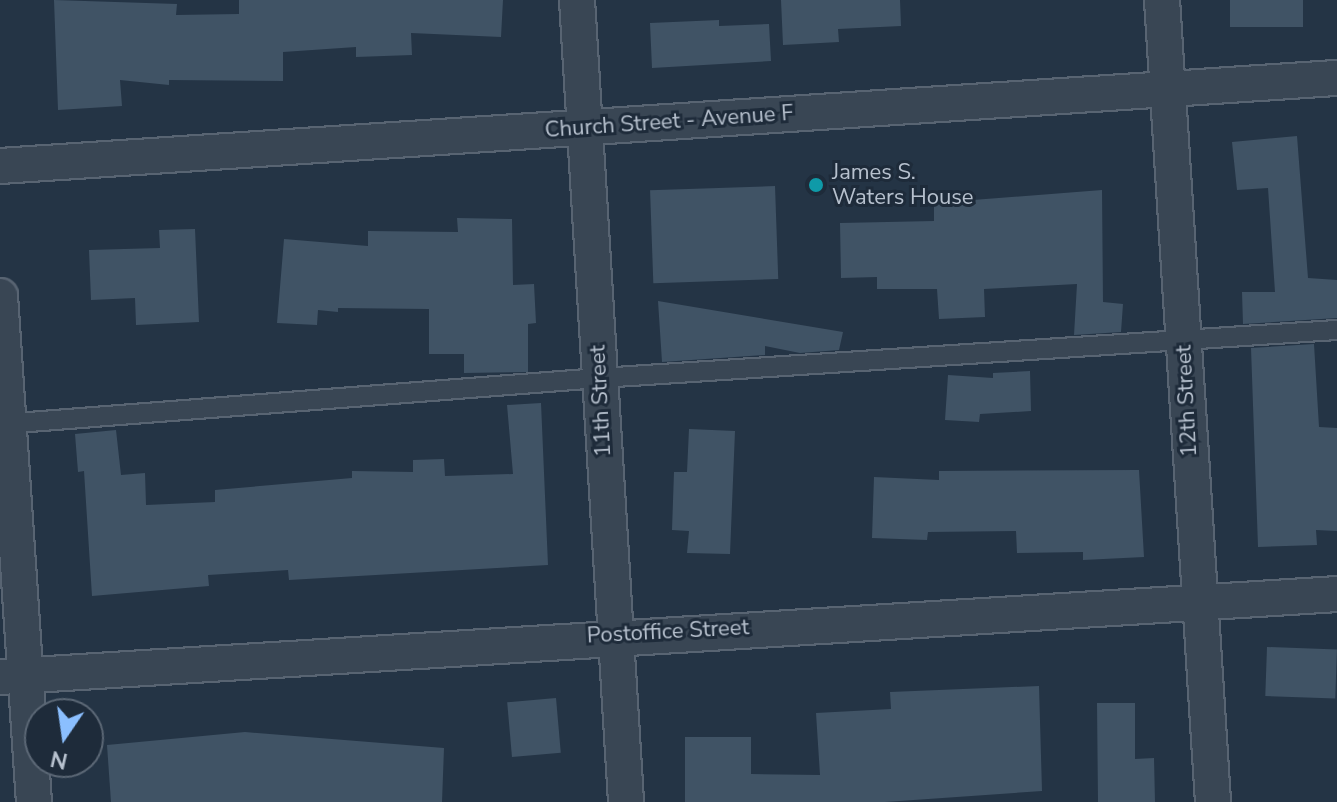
<!DOCTYPE html>
<html>
<head>
<meta charset="utf-8">
<style>
	body { margin:0 }
	#map { position:relative; width:1337px; height:802px; overflow:hidden; background:#243445; font-family:"Nunito Sans",sans-serif }
	div>[style] { position:absolute }
	[style*='--x'] { left:calc(var(--x)*1px); top:calc(var(--y)*1px); width:calc(var(--w)*1px); rotate:calc(var(--a)*1deg) }
	.building>* { inset:0; background:#405365; transform-origin:0 0 }
	.roads { filter:drop-shadow(2px 0 #586472) drop-shadow(-2px 0 #586472) drop-shadow(0 2px #586472) drop-shadow(0 -2px #586472) }
	.service>* { height:18px; margin:-9px; padding:0 9px; transform-origin:9px; border-radius:9px; background:#394654 }
	.minor>* { height:34px; margin:-17px; padding:0 17px; transform-origin:17px; border-radius:17px; background:#394654 }
	.dots>* { width:22px; height:22px; translate:-50% -50%; box-sizing:border-box; border:4px solid #1e2b3a; border-radius:50% }
	span { translate:-50% -50%; white-space:nowrap; text-align:center; line-height:1.15; -webkit-text-stroke:6px #1e2b3a; paint-order:stroke }
	.street-label { font-size:22px; color:#b7c1ce }
	.poi-label { font-size:22px; color:#b7c1ce }
	.left { translate:0 -50%; text-align:left }
	.north { position:absolute; left:24px; top:698px; width:80px; height:80px; box-sizing:border-box; background:#1e2b3a; border:2px solid #5b6775; border-radius:50%; rotate:193deg; font-size:22px; font-weight:700; line-height:32px; text-align:center; color:#b7c1ce }
	.north::after { content:''; display:block; margin:auto; width:28px; height:36px; background:#8bbfff; clip-path:polygon(50% 0,100% 100%,50% 72%,0 100%) }
</style>
</head>
<body>
<div id="map">
	<div class="building">
		<div style="clip-path:polygon(54px 0,177px 4px,176px 15px,239px 14px,239px 0,503px 0,501px 37px,411px 33px,412px 55px,356px 57px,356px 47px,283px 52px,283px 81px,169px 80px,169px 85px,120px 80px,122px 106px,58px 110px)"></div>
		<div style="clip-path:polygon(781px 0,900px 0,901px 26px,838px 29px,839px 42px,783px 45px)"></div>
		<div style="left:1230px;top:0;width:73px;height:27px"></div>
		<div style="clip-path:polygon(719px 20px,719px 26px,769px 24px,771px 61px,652px 68px,650px 23px)"></div>
		<div style="clip-path:polygon(1297px 136px,1308px 278px,1337px 280px,1337px 318px,1243px 324px,1242px 292px,1275px 292px,1268px 188px,1237px 190px,1232px 142px)"></div>
		<div style="left:775px;top:186px;width:93px;height:125px;rotate:88deg"></div>
		<div style="clip-path:polygon(1102px 190px,1103px 302px,1123px 304px,1121px 332px,1074px 335px,1077px 284px,984px 289px,985px 317px,939px 319px,937px 289px,877px 289px,877px 277px,841px 278px,840px 223px,934px 221px,934px 203px)"></div>
		<div style="clip-path:polygon(457px 218px,512px 219px,513px 285px,534px 284px,536px 323px,528px 324px,528px 372px,464px 373px,464px 354px,429px 354px,429px 309px,338px 308px,338px 312px,318px 310px,317px 325px,277px 323px,284px 239px,368px 246px,368px 231px,458px 232px)"></div>
		<div style="clip-path:polygon(195px 229px,199px 322px,136px 325px,135px 298px,91px 300px,89px 250px,160px 248px,159px 230px)"></div>
		<div style="clip-path:polygon(658px 301px,843px 332px,839px 350px,800px 353px,765px 346px,765px 355px,662px 362px)"></div>
		<div style="clip-path:polygon(1314px 344px,1319px 427px,1337px 428px,1337px 531px,1316px 530px,1317px 545px,1258px 547px,1251px 348px)"></div>
		<div style="clip-path:polygon(1030px 371px,1031px 411px,980px 414px,979px 422px,945px 420px,948px 375px,993px 378px,993px 373px)"></div>
		<div style="clip-path:polygon(541px 403px,548px 565px,289px 580px,288px 570px,208px 575px,209px 586px,92px 596px,84px 471px,78px 472px,75px 434px,116px 430px,121px 475px,145px 473px,146px 505px,215px 502px,215px 490px,352px 478px,352px 471px,413px 472px,413px 460px,444px 459px,445px 476px,513px 474px,507px 405px)"></div>
		<div style="clip-path:polygon(689px 429px,735px 431px,730px 554px,687px 553px,689px 531px,672px 530px,674px 472px,687px 472px)"></div>
		<div style="clip-path:polygon(1139px 470px,1144px 557px,1083px 560px,1083px 552px,1017px 553px,1016px 531px,928px 532px,927px 540px,872px 538px,874px 477px,939px 480px,939px 471px)"></div>
		<div style="left:1267px;top:647px;width:70px;height:49px;rotate:2deg"></div>
		<div style="clip-path:polygon(1039px 686px,1042px 791px,885px 802px,685px 802px,685px 737px,751px 737px,751px 774px,820px 775px,816px 713px,891px 709px,890px 692px)"></div>
		<div style="left:556px;top:698px;width:55px;height:49px;rotate:85deg"></div>
		<div style="clip-path:polygon(1097px 703px,1135px 703px,1135px 759px,1154px 758px,1155px 802px,1098px 802px)"></div>
		<div style="clip-path:polygon(245px 732px,444px 748px,442px 802px,111px 802px,107px 745px)"></div>
	</div>
	<div class="roads">
		<div class="service">
			<div style="--x:3;--y:424;--w:599;--a:-4.41"></div>
			<div style="--x:600;--y:378;--w:739;--a:-3.73"></div>
		</div>
		<div class="minor">
			<div style="--x:577;--y:0;--w:803;--a:86.5"></div>
			<div style="--x:1162;--y:0;--w:804;--a:86.36"></div>
			<div style="--x:0;--y:166;--w:1340;--a:-3.77"></div>
			<div style="--x:0;--y:296;--w:507;--a:86.16"></div>
			<div style="--x:0;--y:677;--w:1340;--a:-3.55"></div>
		</div>
	</div>
	<div class="dots">
		<div style="left:816px;top:185px;background:#0f9aa8"></div>
	</div>
	<div class="street-label">
		<span style="left:669px;top:122px;rotate:-4deg">Church Street - Avenue F</span>
		<span style="left:601px;top:401px;rotate:-93deg">11th Street</span>
		<span style="left:1187px;top:401px;rotate:-93deg">12th Street</span>
		<span style="left:668px;top:632px;rotate:-3deg">Postoffice Street</span>
	</div>
	<div class="poi-label">
		<span class="left" style="left:832px;top:185px">James S.<br>Waters House</span>
	</div>
	<div class="north">N</div>
</div>
</body>
</html>
